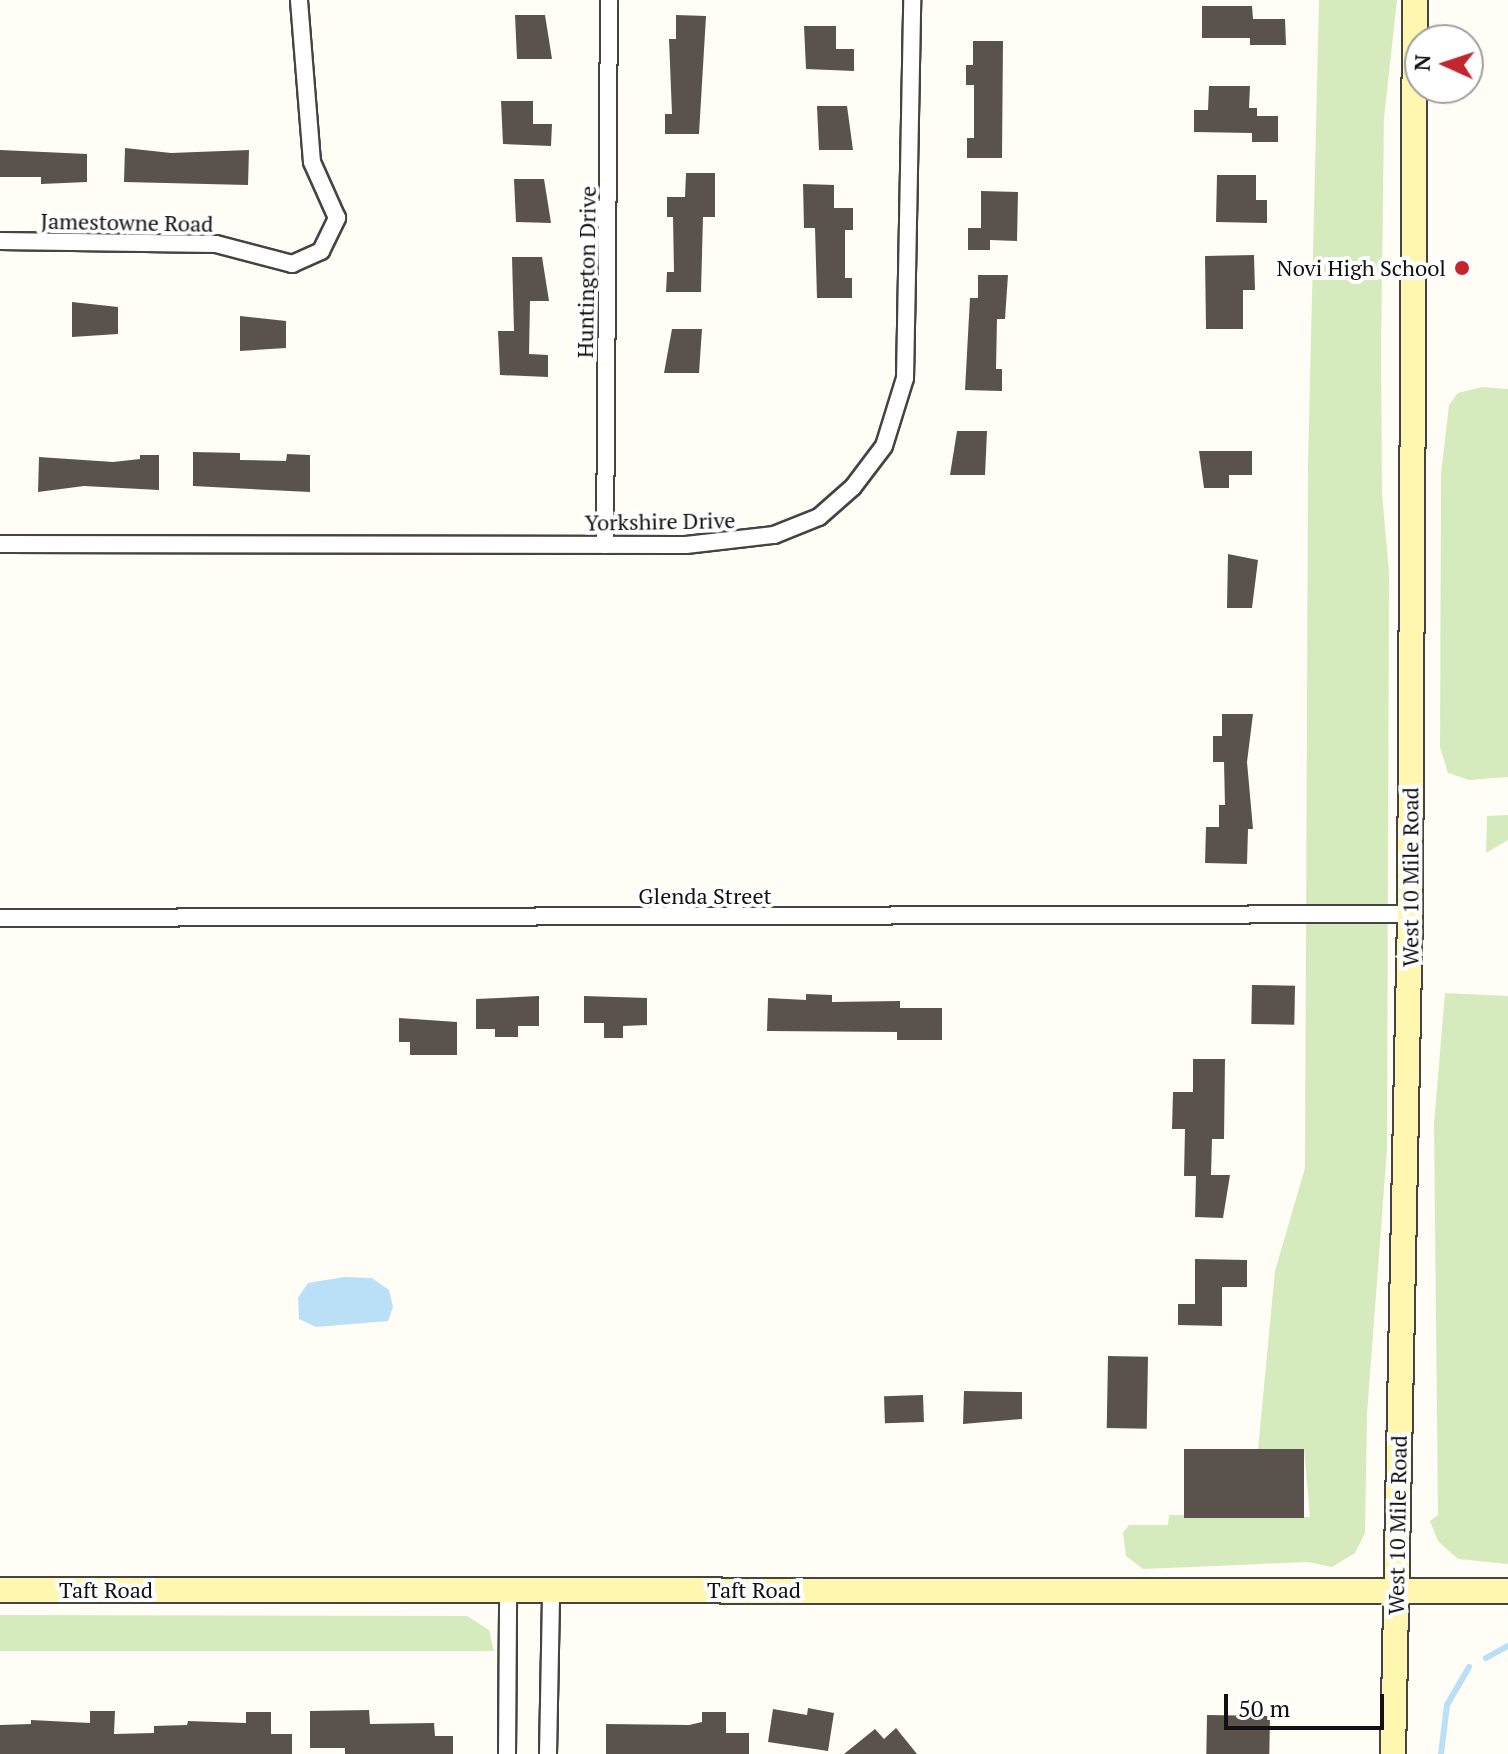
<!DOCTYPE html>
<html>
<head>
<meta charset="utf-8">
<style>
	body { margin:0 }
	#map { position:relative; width:1508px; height:1754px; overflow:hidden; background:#fffdf5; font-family:"PT Serif",serif }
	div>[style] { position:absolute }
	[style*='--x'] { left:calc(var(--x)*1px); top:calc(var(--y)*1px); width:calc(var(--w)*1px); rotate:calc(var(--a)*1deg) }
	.green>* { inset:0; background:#d5ebbd }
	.water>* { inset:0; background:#b9e0f7 }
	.stream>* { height:6px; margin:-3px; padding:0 3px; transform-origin:3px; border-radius:3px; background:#b9e0f7 }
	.building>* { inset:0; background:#5a524d; transform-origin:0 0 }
	.roads { filter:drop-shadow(2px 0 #444) drop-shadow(-2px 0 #444) drop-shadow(0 2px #444) drop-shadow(0 -2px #444) }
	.street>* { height:16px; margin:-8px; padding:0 8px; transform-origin:8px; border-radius:8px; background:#fff }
	.secondary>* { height:24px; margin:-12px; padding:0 12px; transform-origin:12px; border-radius:12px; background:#fff6b0 }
	.dots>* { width:22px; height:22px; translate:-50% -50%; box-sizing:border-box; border:4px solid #fff; border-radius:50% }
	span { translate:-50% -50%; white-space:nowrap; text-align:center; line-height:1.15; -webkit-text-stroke:8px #fff; paint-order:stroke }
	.street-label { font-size:22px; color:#111 }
	.poi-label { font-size:22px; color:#111 }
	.right { translate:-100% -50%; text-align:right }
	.north { position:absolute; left:1404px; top:24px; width:80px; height:80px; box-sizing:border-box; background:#fff; border:2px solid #a0a0a0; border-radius:50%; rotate:273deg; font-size:22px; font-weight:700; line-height:32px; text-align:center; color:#111 }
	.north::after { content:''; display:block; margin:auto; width:28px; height:36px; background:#c4262e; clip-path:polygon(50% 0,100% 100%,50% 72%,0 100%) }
	.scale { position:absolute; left:1224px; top:1694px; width:160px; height:36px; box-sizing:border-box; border:4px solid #111; border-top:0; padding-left:10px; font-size:24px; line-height:28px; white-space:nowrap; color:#111; -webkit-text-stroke:6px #fff; paint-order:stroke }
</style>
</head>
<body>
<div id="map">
	<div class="green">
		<div style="clip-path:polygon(1319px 0,1397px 0,1384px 118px,1381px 351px,1382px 494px,1389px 572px,1387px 1149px,1367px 1414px,1365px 1533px,1355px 1553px,1332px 1567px,1308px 1562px,1143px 1569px,1126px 1556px,1123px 1533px,1129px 1525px,1168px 1525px,1169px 1515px,1310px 1517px,1304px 1449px,1258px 1449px,1275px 1271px,1305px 1168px,1308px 465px)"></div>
		<div style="clip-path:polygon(1482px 387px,1508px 389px,1508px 777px,1469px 780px,1448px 773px,1440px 747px,1441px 474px,1449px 405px,1458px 393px)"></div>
		<div style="clip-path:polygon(1508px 815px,1508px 840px,1486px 853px,1487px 816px)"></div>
		<div style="clip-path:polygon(1445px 993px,1508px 996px,1508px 1564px,1458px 1559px,1438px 1541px,1430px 1521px,1438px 1515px,1434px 1124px)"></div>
		<div style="clip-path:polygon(0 1615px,467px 1616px,489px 1630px,494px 1651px,0 1651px)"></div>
	</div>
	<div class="water">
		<div style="clip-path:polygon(344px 1277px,372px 1278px,389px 1290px,393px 1307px,388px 1321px,316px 1327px,299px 1319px,298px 1298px,308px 1283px)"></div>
	</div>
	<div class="stream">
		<div style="--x:1486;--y:1658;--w:25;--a:-29"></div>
		<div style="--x:1441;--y:1754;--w:49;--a:-83"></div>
		<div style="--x:1447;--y:1705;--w:44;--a:-59.9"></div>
	</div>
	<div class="building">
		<div style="clip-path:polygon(1202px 6px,1252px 6px,1253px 19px,1285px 19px,1286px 45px,1250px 45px,1250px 38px,1202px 38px)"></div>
		<div style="clip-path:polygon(515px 15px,545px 15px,552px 59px,517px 59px)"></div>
		<div style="clip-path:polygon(676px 15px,706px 16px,699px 134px,665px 134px,665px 114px,672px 114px,669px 39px,676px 39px)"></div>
		<div style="clip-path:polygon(804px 26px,836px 26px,836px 49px,854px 49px,854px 71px,806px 69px)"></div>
		<div style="clip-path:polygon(973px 41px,1003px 41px,1002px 158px,967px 158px,967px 138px,974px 138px,974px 85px,966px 85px,966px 65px,973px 65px)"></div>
		<div style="clip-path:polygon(1209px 86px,1250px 86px,1249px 108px,1257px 108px,1257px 116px,1278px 116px,1278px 142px,1252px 142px,1252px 133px,1194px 132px,1194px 110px,1208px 110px)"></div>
		<div style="clip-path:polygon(501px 101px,533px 101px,533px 124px,552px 124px,551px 146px,503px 144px)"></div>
		<div style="clip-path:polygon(817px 106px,847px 106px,853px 150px,819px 150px)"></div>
		<div style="clip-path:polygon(125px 148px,171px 153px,249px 150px,248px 185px,124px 182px)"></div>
		<div style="clip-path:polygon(0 150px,87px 154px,87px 182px,41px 184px,41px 177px,0 177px)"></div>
		<div style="clip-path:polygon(686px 173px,715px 173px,715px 217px,703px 217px,701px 292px,666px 292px,667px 272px,674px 272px,673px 217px,667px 217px,667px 197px,685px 197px)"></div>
		<div style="clip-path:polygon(1217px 175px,1256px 175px,1256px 200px,1267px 200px,1267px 223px,1216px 222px)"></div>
		<div style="clip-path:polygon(514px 179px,544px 179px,551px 223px,516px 222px)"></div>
		<div style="clip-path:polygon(803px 184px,834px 185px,834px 208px,853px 208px,853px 230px,845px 230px,845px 278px,852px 278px,852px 298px,817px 298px,815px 228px,804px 228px)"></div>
		<div style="clip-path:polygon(981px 191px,1018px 192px,1017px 241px,990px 240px,990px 250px,968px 250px,968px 228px,981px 228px)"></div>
		<div style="clip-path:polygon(1254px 255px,1255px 290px,1243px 290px,1243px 329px,1206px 329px,1205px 256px)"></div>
		<div style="clip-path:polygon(512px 257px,542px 257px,549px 301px,530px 301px,529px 354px,548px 355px,548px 377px,500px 375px,498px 331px,514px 331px)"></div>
		<div style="clip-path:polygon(978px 275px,1008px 275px,1005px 319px,997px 319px,996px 369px,1002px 369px,1002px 391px,965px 390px,970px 298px,978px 298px)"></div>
		<div style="clip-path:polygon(72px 302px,118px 307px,118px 334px,72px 337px)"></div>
		<div style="clip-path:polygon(240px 316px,286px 321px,286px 348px,240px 351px)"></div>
		<div style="clip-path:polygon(672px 329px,702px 329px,699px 373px,664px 373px)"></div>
		<div style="clip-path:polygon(957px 431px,987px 431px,985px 475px,950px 475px)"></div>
		<div style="clip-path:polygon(1199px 451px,1252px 451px,1252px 475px,1229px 475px,1229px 488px,1204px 488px)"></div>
		<div style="clip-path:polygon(193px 452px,240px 453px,240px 460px,286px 461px,287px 454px,310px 455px,310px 492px,193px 486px)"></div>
		<div style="clip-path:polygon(140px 455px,159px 455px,159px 490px,84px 486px,38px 492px,39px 457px,113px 462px,140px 459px)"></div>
		<div style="clip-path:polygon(1228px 554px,1258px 560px,1252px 608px,1227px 608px)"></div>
		<div style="clip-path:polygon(1222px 714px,1253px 714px,1247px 762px,1253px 829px,1248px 829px,1247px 864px,1205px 863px,1206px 827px,1219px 827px,1219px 805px,1225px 805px,1224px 762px,1213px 762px,1213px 736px,1222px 736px)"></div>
		<div style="left:1252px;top:985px;width:43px;height:39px;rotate:1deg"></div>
		<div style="clip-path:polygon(806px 994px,832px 995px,832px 1002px,900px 1001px,900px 1008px,942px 1008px,942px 1040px,897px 1040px,897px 1032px,767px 1031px,768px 998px,806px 1000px)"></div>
		<div style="clip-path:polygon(539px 996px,539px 1026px,518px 1026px,518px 1037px,495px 1037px,495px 1029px,476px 1029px,476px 999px)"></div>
		<div style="clip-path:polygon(584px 996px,647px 998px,647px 1025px,623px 1026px,623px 1038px,604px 1038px,604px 1023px,584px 1023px)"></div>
		<div style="clip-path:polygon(399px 1018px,457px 1022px,457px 1055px,410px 1055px,410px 1042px,399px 1042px)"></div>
		<div style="clip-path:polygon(1193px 1059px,1225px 1059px,1224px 1139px,1212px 1139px,1211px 1175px,1230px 1175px,1223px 1218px,1195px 1217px,1196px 1176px,1184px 1176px,1185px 1129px,1172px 1129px,1173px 1092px,1193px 1092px)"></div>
		<div style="clip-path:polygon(1195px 1259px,1247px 1260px,1247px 1287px,1222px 1287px,1222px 1326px,1178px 1325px,1178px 1304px,1195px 1304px)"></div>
		<div style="left:1108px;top:1356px;width:40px;height:72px;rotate:1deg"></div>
		<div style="clip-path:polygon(964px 1391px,1022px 1392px,1022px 1419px,963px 1424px)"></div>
		<div style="left:923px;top:1395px;width:27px;height:39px;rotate:88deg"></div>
		<div style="left:1184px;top:1449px;width:120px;height:69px"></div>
		<div style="clip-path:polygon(808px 1708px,834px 1713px,828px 1751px,768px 1742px,773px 1709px,807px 1715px)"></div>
		<div style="clip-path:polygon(369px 1710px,370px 1724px,434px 1723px,435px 1736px,453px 1736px,453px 1754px,345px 1754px,345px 1748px,310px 1748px,310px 1711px)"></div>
		<div style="clip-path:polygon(90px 1711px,115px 1711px,114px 1734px,154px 1733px,154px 1726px,187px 1725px,188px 1721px,246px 1723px,246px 1712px,271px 1712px,271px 1734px,292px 1734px,292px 1754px,0 1754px,0 1725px,31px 1724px,31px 1720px,90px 1723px)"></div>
		<div style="clip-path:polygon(702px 1712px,726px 1712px,726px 1733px,749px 1733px,749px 1754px,606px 1754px,606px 1724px,689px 1725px,702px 1722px)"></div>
		<div style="left:1207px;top:1715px;width:63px;height:39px;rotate:1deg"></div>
		<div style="clip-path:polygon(896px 1728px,917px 1754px,844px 1754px,875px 1729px,884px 1739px)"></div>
	</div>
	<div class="roads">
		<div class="street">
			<div style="--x:0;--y:241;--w:216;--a:0.8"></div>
			<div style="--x:216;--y:244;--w:79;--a:14.7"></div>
			<div style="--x:292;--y:264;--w:32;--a:-24"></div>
			<div style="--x:321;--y:251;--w:37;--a:-64"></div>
			<div style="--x:337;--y:218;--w:61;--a:-114.1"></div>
			<div style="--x:312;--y:162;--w:163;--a:-94.6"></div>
			<div style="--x:0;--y:544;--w:686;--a:0.08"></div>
			<div style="--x:686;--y:545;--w:89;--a:-6.5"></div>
			<div style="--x:774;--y:535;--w:48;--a:-21.8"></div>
			<div style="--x:819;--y:517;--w:45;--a:-41.4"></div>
			<div style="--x:853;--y:487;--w:51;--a:-52.9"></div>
			<div style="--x:884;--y:446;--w:71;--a:-72.8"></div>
			<div style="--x:905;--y:378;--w:378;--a:-88.9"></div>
			<div style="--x:605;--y:545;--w:545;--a:-89.58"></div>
			<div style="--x:0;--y:918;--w:1410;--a:-0.16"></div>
			<div style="--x:507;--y:1754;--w:161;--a:-89.6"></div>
			<div style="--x:548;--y:1754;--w:162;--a:-88.9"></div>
		</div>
		<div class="secondary">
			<div style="--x:0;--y:1590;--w:1508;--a:0.04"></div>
			<div style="--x:1393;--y:1754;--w:840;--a:-88.84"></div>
			<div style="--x:1410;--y:914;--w:914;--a:-89.69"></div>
		</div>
	</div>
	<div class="dots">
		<div style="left:1462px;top:268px;background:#c4262e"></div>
	</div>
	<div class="street-label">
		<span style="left:127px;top:222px;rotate:1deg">Jamestowne Road</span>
		<span style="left:586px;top:272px;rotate:-89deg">Huntington Drive</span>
		<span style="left:660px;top:521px;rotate:-1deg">Yorkshire Drive</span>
		<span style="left:1410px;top:877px;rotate:-90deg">West 10 Mile Road</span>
		<span style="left:705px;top:896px">Glenda Street</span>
		<span style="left:1397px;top:1525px;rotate:-89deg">West 10 Mile Road</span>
		<span style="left:106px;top:1590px">Taft Road</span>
		<span style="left:754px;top:1590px">Taft Road</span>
	</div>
	<div class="poi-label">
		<span class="right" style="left:1446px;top:268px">Novi High School</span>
	</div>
	<div class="north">N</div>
	<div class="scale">50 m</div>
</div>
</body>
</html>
